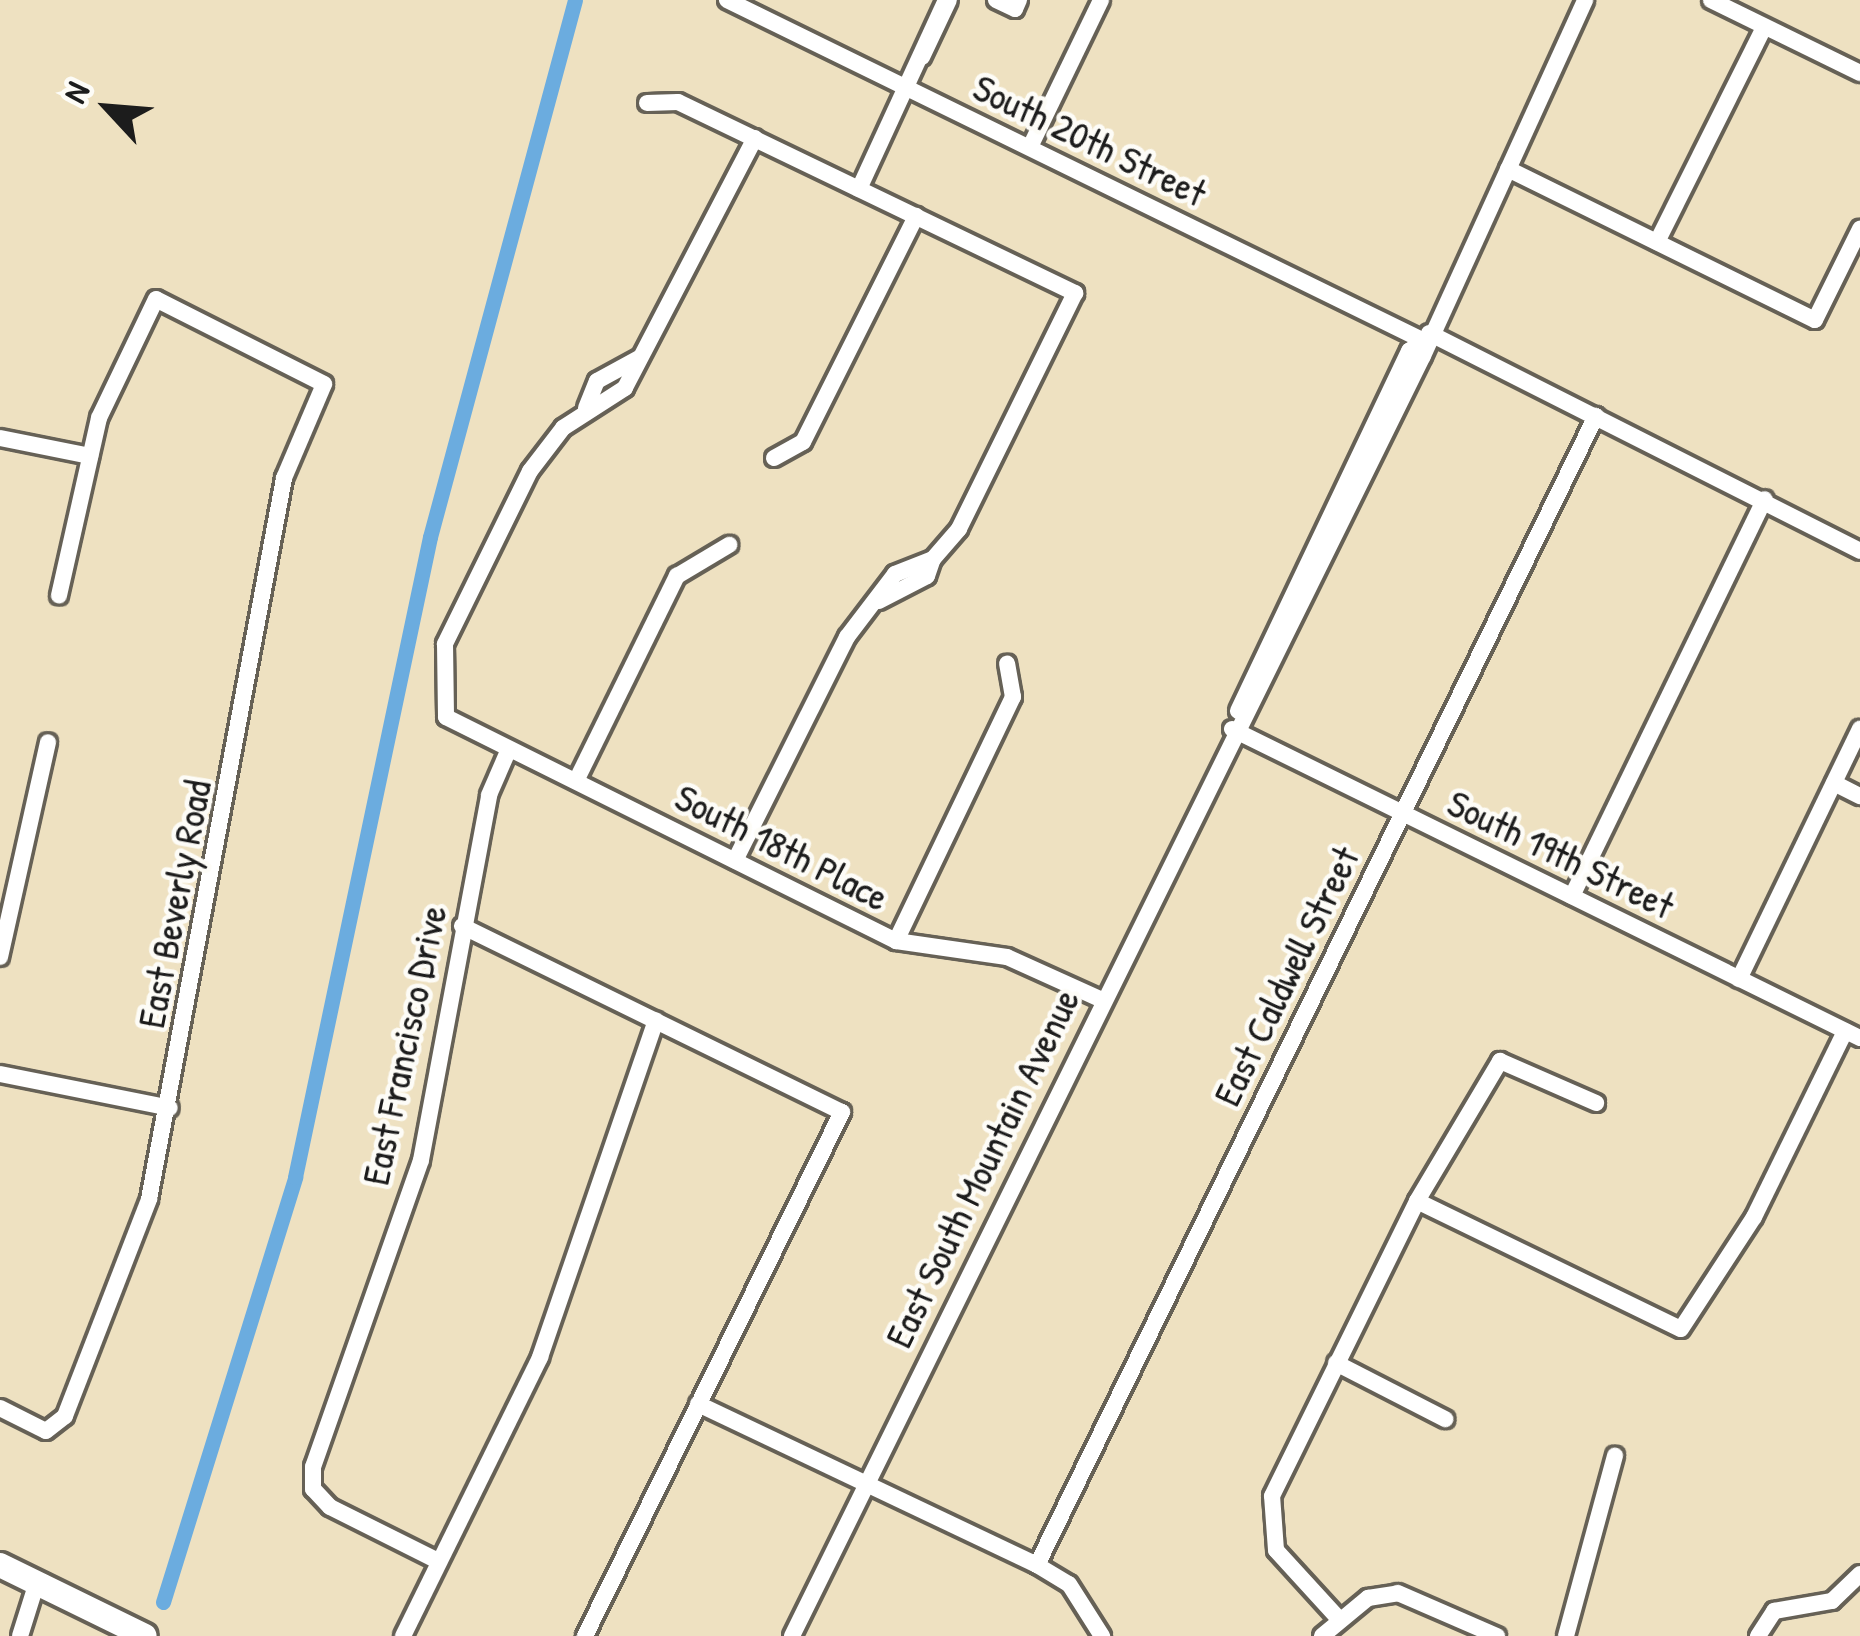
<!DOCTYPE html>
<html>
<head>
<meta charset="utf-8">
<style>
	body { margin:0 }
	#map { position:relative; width:1860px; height:1636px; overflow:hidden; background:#eee1c1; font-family:"Patrick Hand",sans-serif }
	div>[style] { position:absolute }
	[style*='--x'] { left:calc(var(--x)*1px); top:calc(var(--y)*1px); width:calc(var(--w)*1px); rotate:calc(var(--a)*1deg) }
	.canal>* { height:15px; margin:-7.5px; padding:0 7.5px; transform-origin:7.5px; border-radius:7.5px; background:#6bacdf }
	.roads { filter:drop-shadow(3px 0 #666156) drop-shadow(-3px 0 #666156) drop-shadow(0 3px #666156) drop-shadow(0 -3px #666156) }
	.street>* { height:16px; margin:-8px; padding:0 8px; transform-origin:8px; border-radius:8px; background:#fff }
	.secondary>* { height:24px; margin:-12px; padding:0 12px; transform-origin:12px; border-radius:12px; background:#fff }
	span { translate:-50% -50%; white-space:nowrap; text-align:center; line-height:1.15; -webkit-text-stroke:9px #fdfcf7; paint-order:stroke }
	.street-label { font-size:39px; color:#1c1c1c }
	.north { position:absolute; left:48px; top:48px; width:120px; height:120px; -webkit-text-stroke:9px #fdfcf7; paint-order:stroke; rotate:296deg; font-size:33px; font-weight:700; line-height:48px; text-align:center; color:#1c1c1c }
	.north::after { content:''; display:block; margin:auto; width:42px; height:54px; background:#1c1c1c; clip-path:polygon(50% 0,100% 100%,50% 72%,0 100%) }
</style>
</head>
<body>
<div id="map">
	<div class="canal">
		<div style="--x:163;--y:1602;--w:445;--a:-72.7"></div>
		<div style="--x:295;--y:1177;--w:654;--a:-78.09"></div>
		<div style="--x:430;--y:537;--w:556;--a:-74.89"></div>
	</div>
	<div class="roads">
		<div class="street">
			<div style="--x:727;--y:0;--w:776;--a:26.07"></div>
			<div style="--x:996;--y:0;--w:21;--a:25"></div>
			<div style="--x:1015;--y:9;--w:10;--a:-66"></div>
			<div style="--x:1711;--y:0;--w:166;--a:26.1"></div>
			<div style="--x:922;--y:57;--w:63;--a:-64.7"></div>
			<div style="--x:647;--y:103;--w:31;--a:-2"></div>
			<div style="--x:678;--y:102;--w:441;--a:25.7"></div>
			<div style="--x:1075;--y:293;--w:263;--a:116.2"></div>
			<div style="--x:959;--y:529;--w:40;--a:131"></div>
			<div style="--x:933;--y:559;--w:41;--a:158.5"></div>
			<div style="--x:895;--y:574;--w:79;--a:127.3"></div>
			<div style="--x:847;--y:637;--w:250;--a:116.6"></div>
			<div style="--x:755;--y:138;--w:282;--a:117.5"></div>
			<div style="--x:625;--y:388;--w:74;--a:147.2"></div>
			<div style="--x:563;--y:428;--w:54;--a:127.5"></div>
			<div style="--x:530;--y:471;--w:193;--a:116.2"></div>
			<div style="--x:445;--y:644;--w:73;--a:89.2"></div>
			<div style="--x:446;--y:717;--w:503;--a:26.46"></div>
			<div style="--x:896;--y:941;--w:112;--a:8.2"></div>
			<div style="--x:1007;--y:957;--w:102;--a:24.3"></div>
			<div style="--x:1030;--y:147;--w:163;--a:-64.2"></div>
			<div style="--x:1508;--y:169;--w:342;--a:26.2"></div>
			<div style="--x:1815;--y:320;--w:102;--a:-63.7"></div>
			<div style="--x:859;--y:189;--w:208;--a:-65.3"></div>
			<div style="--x:1657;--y:242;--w:240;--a:-63.5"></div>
			<div style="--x:1429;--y:333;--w:483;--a:26.8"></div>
			<div style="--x:586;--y:408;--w:29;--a:-68"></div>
			<div style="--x:597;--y:381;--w:48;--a:-28.7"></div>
			<div style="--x:0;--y:438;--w:92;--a:11.3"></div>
			<div style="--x:774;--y:458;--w:33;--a:-29"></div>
			<div style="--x:803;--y:442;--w:253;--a:-63.4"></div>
			<div style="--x:879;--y:601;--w:54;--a:-27.5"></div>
			<div style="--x:927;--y:576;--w:18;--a:-71"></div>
			<div style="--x:1238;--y:711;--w:399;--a:-64.6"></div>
			<div style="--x:1409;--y:351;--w:18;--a:-34"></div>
			<div style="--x:1232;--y:729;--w:700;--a:26.2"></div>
			<div style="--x:576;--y:781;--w:229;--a:-63.8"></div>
			<div style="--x:677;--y:576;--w:61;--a:-30.8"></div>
			<div style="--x:1834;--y:783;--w:29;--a:27"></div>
			<div style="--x:1572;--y:896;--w:441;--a:-64.1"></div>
			<div style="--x:462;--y:926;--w:423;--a:26.1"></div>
			<div style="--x:842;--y:1112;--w:584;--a:116.13"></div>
			<div style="--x:896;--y:941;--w:271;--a:-64.4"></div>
			<div style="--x:1013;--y:697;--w:34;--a:-100"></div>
			<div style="--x:0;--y:957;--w:220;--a:-77.4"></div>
			<div style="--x:1739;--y:979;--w:278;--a:-64.2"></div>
			<div style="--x:0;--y:1074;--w:173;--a:11.3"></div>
			<div style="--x:1417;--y:1201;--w:293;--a:25.9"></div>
			<div style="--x:1681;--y:1329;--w:134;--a:-56.9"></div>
			<div style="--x:1754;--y:1217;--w:207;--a:-63.9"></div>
			<div style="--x:1336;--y:1363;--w:123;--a:27.2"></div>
			<div style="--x:698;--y:1404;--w:375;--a:25.4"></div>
			<div style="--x:1037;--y:1565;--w:37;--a:31"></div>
			<div style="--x:1069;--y:1584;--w:62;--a:57.6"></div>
			<div style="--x:0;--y:1408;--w:51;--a:26.6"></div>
			<div style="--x:46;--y:1431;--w:24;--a:-38"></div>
			<div style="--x:65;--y:1416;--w:233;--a:-68.8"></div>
			<div style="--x:149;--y:1199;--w:734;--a:-79.39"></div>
			<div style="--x:284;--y:478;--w:102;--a:-66.9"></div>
			<div style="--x:324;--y:384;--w:188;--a:-153.2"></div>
			<div style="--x:156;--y:299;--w:132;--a:115.6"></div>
			<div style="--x:99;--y:418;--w:182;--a:102.7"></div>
			<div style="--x:438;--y:1561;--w:121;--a:-153.4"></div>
			<div style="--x:330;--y:1507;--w:25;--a:-133"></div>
			<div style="--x:313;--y:1489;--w:22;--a:-90"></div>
			<div style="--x:313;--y:1467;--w:325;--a:-70.6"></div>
			<div style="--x:421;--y:1160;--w:371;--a:-79.4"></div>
			<div style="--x:489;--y:795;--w:50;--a:-66.5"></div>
			<div style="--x:1037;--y:1565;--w:1278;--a:-64.06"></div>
			<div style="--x:1338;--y:1618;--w:92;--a:-132.4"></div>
			<div style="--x:1276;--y:1550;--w:54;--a:-94.2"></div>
			<div style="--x:1272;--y:1496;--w:329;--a:-63.8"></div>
			<div style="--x:1417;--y:1201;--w:163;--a:-59.3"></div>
			<div style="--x:1500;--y:1061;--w:105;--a:23.6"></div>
			<div style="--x:20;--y:1636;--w:57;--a:-72.5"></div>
			<div style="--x:403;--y:1636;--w:311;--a:-63.8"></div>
			<div style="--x:540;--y:1357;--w:356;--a:-71"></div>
			<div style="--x:792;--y:1636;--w:1427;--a:-63.76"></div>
			<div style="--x:1423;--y:356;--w:391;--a:-65.5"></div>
			<div style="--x:1322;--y:1636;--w:60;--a:-39.6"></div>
			<div style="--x:1368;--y:1598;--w:30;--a:-9"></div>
			<div style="--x:1398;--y:1593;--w:108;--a:23.5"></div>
			<div style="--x:1566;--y:1636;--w:187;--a:-74.8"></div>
			<div style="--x:1758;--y:1636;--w:30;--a:-57"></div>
			<div style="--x:1774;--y:1611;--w:59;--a:-9.8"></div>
			<div style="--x:1832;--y:1601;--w:39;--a:-44"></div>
		</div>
		<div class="secondary">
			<div style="--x:0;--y:1565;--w:161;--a:26.1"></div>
		</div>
	</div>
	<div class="street-label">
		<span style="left:1090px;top:140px;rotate:26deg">South 20th Street</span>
		<span style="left:782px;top:847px;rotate:27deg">South 18th Place</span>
		<span style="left:1561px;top:854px;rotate:26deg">South 19th Street</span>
		<span style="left:174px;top:904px;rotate:-79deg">East Beverly Road</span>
		<span style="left:1286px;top:976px;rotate:-64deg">East Caldwell Street</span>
		<span style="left:404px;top:1045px;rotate:-78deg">East Francisco Drive</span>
		<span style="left:982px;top:1168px;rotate:-64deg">East South Mountain Avenue</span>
	</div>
	<div class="north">N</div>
</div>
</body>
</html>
